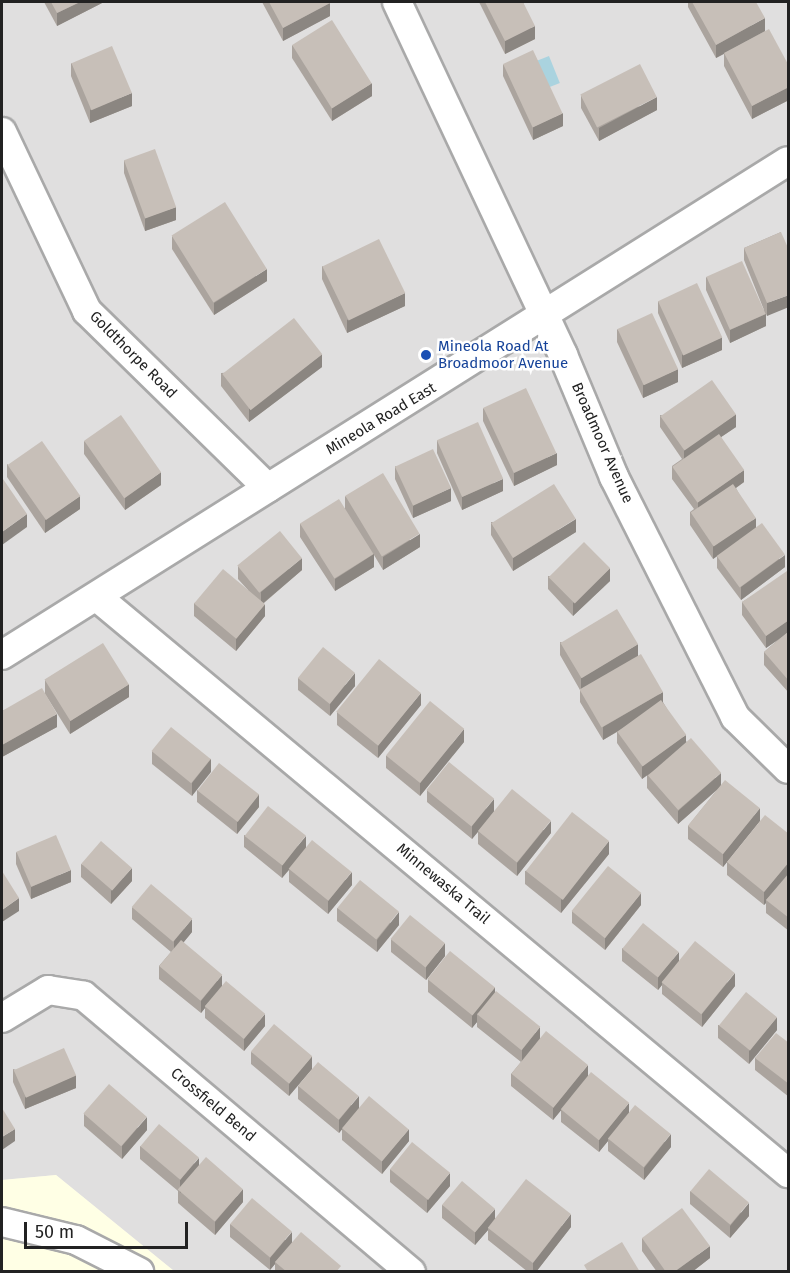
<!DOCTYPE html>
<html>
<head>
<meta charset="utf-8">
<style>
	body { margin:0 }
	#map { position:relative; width:790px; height:1273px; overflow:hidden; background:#f2efe9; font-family:"Fira Sans",sans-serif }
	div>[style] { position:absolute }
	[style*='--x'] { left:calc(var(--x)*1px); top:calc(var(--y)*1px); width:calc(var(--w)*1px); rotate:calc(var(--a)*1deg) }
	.residential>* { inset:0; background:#e0dfdf }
	.education>* { inset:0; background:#ffffe5 }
	.water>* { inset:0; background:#aad3df; transform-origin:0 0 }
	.roads { filter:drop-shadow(2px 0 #a9a9a9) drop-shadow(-2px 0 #a9a9a9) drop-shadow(0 2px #a9a9a9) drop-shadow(0 -2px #a9a9a9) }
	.minor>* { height:28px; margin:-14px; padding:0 14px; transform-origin:14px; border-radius:14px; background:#fff }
	.wall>* { inset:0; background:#aba49e }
	.shaded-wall>* { inset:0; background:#8b8681 }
	.building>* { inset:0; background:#c7bfb8; transform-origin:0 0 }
	.dots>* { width:16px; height:16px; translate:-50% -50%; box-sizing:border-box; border:3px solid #fff; border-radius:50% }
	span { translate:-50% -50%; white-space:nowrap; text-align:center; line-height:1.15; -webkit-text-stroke:5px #fff; paint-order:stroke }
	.transit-label { font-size:15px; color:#164399 }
	.left { translate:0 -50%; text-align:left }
	.street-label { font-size:15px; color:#222 }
	.frame { position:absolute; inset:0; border:3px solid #222; pointer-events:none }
	.scale { position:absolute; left:24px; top:1222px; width:164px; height:27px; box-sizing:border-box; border:3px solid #222; border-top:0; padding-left:8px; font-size:18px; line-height:21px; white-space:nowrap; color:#222; -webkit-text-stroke:4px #fff; paint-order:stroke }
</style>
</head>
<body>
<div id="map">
	<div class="residential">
		<div style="clip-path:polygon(2px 2px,788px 2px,788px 1271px,174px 1271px,56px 1175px,2px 1180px)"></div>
	</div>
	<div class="education">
		<div style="clip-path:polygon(56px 1175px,174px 1271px,2px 1272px,2px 1180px)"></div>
	</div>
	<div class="water">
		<div style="left:549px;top:56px;width:29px;height:13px;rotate:68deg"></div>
	</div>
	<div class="roads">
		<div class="minor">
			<div style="--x:397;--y:2;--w:390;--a:64.8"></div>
			<div style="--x:563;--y:355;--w:132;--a:67.3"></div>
			<div style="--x:614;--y:477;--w:269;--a:63.2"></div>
			<div style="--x:735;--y:717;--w:74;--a:44.5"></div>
			<div style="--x:2;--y:132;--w:198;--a:64.6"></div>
			<div style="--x:87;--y:311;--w:253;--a:44.4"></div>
			<div style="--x:97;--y:597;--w:900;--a:39.81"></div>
			<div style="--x:2;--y:655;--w:928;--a:-32.15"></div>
			<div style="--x:2;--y:1018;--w:54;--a:-31.3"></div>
			<div style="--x:48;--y:990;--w:36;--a:9"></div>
			<div style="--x:84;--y:996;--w:428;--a:40.2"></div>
			<div style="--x:2;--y:1222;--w:76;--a:13.7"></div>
			<div style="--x:76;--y:1240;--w:71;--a:26.9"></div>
		</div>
	</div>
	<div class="wall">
		<div style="clip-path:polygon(44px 2px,104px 2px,57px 26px)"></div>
		<div style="clip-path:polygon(262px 2px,329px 2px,330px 16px,283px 41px)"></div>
		<div style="clip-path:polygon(479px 2px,523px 2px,535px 39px,505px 54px)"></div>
		<div style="clip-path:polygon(688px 2px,692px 2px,765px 31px,789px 66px,789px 100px,752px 119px,724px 66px,724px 54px,716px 58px,688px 7px)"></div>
		<div style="clip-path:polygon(292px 45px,372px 96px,332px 121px,292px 58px)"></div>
		<div style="clip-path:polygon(71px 63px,132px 106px,90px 123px,71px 76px)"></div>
		<div style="clip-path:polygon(503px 64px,563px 126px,533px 140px,503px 76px)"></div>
		<div style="clip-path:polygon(581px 95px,657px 110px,599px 141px,581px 108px)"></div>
		<div style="clip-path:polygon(124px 160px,176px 220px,145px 231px,124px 173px)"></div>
		<div style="clip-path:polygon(781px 232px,767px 316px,766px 314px,766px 326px,730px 343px,706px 290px,706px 277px,764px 310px,744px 260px,744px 248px)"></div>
		<div style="clip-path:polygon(172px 236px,267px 281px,214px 315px,172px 249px)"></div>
		<div style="clip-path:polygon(322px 266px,405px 306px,347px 333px,322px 279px)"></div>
		<div style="clip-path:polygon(658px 301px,722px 350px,682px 368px,658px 313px)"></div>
		<div style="clip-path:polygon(617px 329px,678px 382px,643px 398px,617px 342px)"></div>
		<div style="clip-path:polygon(322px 367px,249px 422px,221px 386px,221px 373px)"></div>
		<div style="clip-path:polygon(483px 408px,557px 465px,514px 486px,483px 421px)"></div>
		<div style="clip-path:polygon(660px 415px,736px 427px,721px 437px,744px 482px,736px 488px,756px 528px,785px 567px,741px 600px,717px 568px,717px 556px,713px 559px,690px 525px,690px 512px,694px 509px,672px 479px,672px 466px,682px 459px,660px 427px)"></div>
		<div style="clip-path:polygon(437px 440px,503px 491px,462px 510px,437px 453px)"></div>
		<div style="clip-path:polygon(84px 441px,161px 485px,125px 510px,84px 454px)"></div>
		<div style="clip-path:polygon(7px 464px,80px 509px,45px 533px,7px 477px)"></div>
		<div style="clip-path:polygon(395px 466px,451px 501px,413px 518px,395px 479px)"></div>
		<div style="clip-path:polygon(345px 496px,420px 547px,383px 570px,374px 555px,374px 567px,335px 591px,300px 537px,300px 524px,345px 508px)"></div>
		<div style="clip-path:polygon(491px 522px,576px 532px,513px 571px,491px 535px)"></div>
		<div style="clip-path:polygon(238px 566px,302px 570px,264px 603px,265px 616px,236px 651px,194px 616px,194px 603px,248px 590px,238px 579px)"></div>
		<div style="clip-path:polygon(789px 574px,789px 693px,764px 665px,764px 652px,778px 640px,766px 648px,742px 615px,742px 602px)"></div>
		<div style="clip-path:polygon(548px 576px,610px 581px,573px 616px,548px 589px)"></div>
		<div style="clip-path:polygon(560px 642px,638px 656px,663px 702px,686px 741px,721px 785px,760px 821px,723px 867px,688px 839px,688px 826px,717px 790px,678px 824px,647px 788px,647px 775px,642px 779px,617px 743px,617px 732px,603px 740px,580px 702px,580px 690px,560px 655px)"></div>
		<div style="clip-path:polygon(298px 678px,355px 686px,330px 716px,298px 690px)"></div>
		<div style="clip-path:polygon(45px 680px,129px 697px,70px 734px,45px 694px,57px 727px,2px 757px,2px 711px,45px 693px)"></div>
		<div style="clip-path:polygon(421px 705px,378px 758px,337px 725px,337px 712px)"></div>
		<div style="clip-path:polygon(464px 742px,420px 796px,386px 768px,386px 756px)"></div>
		<div style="clip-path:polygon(152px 751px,211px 759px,192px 796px,152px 764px)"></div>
		<div style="clip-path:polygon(197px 790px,259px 807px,237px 834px,197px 802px)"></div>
		<div style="clip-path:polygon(427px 790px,494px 811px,551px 833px,517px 876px,478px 844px,478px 832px,472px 839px,427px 802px)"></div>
		<div style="clip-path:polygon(789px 834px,789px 931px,766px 913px,766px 903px,764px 905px,727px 875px,727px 862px)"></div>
		<div style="clip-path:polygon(244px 835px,306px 848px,352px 885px,328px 914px,289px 882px,289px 870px,282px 878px,244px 847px)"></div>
		<div style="clip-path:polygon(16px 852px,71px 882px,31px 899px,16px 864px)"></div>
		<div style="clip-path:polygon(609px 854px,561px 913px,525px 884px,525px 871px)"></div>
		<div style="clip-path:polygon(81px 864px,132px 881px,111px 904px,81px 877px)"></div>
		<div style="clip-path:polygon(641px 905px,605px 950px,572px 923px,572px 911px)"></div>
		<div style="clip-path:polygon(132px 907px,192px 932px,183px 943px,222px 986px,265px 1026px,244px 1051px,205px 1018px,205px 1008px,201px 1013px,159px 979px,159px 966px,171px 952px,132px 919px)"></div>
		<div style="clip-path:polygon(337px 908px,399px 925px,377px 952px,337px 921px)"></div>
		<div style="clip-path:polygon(391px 939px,445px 956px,426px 980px,391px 952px)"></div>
		<div style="clip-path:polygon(622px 948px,679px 961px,735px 986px,702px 1027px,662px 994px,662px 985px,658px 990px,622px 961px)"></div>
		<div style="clip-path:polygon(428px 979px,495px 992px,540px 1038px,588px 1077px,629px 1113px,671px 1147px,644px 1180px,608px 1151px,608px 1141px,599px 1152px,561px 1122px,561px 1110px,553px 1120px,511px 1086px,511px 1074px,521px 1062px,477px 1027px,477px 1022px,472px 1028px,428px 992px)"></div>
		<div style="clip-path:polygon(718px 1025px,777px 1030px,749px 1064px,718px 1038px)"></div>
		<div style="clip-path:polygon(789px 1043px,789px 1097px,755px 1070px,755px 1058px)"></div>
		<div style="clip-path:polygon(251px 1052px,312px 1069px,289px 1096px,251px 1064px)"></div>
		<div style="clip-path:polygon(13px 1069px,76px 1088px,25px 1109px,13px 1082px)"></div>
		<div style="clip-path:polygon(298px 1086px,359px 1108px,409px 1141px,382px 1174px,342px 1140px,342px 1129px,339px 1133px,298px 1099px)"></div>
		<div style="clip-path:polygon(84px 1114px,147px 1130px,122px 1159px,84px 1126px)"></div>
		<div style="clip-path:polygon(140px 1146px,199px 1165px,243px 1202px,215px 1235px,178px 1203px,178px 1191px,140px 1159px)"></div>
		<div style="clip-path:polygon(390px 1169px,450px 1186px,427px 1213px,390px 1182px)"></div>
		<div style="clip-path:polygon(690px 1191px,749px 1216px,730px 1238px,690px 1204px)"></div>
		<div style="clip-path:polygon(442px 1205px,495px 1218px,571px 1227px,536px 1272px,528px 1272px,488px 1240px,488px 1230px,475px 1245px,442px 1218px)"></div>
		<div style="clip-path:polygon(230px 1224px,292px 1242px,341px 1272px,275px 1272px,275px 1264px,270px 1270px,230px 1237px)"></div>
		<div style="clip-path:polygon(642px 1238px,710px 1258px,692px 1272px,657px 1272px,642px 1251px)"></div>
	</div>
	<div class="shaded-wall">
		<div style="clip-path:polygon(80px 2px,104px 2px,57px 26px,57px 13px)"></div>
		<div style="clip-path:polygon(330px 3px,330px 16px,283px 41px,283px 28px)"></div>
		<div style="clip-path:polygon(765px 18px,765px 31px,716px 58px,716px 45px)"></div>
		<div style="clip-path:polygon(535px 26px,535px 39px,505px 54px,505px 41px)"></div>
		<div style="clip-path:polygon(372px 83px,372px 96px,332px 121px,332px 108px)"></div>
		<div style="clip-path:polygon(789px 87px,789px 100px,752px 119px,752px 106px)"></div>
		<div style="clip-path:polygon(132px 93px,132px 106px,90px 123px,90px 110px)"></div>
		<div style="clip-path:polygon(657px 97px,657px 110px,599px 141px,599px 128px)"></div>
		<div style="clip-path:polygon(563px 113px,563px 126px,533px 140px,533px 127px)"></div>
		<div style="clip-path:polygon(176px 207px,176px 220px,145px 231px,145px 218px)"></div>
		<div style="clip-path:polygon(267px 269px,267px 281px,214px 315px,214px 303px)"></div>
		<div style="clip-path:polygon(405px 293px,405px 306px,347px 333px,347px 320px)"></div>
		<div style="clip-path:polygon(789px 295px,789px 307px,767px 316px,767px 303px)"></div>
		<div style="clip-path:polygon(766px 314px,766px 326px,730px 343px,730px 330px)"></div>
		<div style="clip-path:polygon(722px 337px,722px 350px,682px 368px,682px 355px)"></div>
		<div style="clip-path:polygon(322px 354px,322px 367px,249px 422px,249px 409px)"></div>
		<div style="clip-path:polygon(678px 369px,678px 382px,643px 398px,643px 385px)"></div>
		<div style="clip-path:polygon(736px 414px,736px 427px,684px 462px,684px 449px)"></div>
		<div style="clip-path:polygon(557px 453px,557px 465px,514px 486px,514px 473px)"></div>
		<div style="clip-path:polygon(744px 470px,744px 482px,698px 515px,698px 502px)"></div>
		<div style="clip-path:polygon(161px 472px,161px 485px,125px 510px,125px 498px)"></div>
		<div style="clip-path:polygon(503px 479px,503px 491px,462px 510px,462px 497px)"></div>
		<div style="clip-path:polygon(451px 488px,451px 501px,413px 518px,413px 505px)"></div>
		<div style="clip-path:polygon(80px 496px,80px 509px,45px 533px,45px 520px)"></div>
		<div style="clip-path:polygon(27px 514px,27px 527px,2px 545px,2px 532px)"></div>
		<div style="clip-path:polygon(756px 518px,756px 530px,713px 559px,713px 546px)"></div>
		<div style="clip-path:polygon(576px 519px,576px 532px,513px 571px,513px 558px)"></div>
		<div style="clip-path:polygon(420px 534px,420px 547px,383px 570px,383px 557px)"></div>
		<div style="clip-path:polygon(374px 554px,374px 567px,335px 591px,335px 579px)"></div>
		<div style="clip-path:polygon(785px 555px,785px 567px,741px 600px,741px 587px)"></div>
		<div style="clip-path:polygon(302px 558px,302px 570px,261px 605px,261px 592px)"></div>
		<div style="clip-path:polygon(610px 568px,610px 581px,573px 616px,573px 603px)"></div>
		<div style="clip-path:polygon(265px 604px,265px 616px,236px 651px,236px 639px)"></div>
		<div style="clip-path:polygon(789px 620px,789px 632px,766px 648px,766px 636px)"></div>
		<div style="clip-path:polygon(638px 644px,638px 657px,581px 691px,581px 678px)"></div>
		<div style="clip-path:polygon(355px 673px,355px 686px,330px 716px,330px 704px)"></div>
		<div style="clip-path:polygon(129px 684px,129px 697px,70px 734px,70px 721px)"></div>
		<div style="clip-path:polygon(663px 692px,663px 704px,603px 740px,603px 727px)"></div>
		<div style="clip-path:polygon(421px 693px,421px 705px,378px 758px,378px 745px)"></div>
		<div style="clip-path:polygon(57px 714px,57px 727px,2px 757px,2px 745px)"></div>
		<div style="clip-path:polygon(464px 729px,464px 742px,420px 796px,420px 783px)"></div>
		<div style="clip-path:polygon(686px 735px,686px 748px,642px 779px,642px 766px)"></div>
		<div style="clip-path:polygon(211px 759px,211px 772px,192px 796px,192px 783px)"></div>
		<div style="clip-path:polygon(3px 772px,3px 785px,2px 786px,2px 773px)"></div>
		<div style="clip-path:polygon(721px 773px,721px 786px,678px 824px,678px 811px)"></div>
		<div style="clip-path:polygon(259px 794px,259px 807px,237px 834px,237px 821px)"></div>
		<div style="clip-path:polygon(494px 799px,494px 812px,472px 839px,472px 826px)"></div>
		<div style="clip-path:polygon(760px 808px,760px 821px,723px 867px,723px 854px)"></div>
		<div style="clip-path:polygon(551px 821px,551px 833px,517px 876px,517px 863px)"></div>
		<div style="clip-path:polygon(306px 836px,306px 849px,282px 878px,282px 865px)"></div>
		<div style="clip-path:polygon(609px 841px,609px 854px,561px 913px,561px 900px)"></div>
		<div style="clip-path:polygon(789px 862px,789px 875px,766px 900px,766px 903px,764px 905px,764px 892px)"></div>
		<div style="clip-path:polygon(132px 868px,132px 881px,111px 904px,111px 891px)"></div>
		<div style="clip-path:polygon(71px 870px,71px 882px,31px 899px,31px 887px)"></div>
		<div style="clip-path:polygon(352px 872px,352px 885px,328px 914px,328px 901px)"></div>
		<div style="clip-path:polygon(641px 893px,641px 905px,605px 950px,605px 938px)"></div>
		<div style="clip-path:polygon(19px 898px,19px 911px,2px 922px,2px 910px)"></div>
		<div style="clip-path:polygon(399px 912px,399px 925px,377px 952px,377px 940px)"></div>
		<div style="clip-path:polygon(192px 919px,192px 932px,174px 954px,174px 941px)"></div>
		<div style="clip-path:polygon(445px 943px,445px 956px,426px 980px,426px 967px)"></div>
		<div style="clip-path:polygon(679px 952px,679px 965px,662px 982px,662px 985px,658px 990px,658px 977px)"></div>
		<div style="clip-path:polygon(735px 973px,735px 986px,702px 1027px,702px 1014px)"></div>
		<div style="clip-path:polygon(222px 975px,222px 988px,205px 1006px,205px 1008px,201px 1013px,201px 1001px)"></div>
		<div style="clip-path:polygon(495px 987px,495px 1000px,477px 1014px,477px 1022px,472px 1028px,472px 1015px)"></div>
		<div style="clip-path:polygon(265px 1014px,265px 1026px,244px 1051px,244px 1039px)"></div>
		<div style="clip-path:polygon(777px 1017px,777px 1030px,749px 1064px,749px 1051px)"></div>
		<div style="clip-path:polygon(540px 1027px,540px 1040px,522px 1063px,522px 1050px)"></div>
		<div style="clip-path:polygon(312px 1056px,312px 1069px,289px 1096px,289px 1083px)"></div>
		<div style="clip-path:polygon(588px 1065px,588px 1078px,553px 1120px,553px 1108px)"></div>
		<div style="clip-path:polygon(76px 1075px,76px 1088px,25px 1109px,25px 1097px)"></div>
		<div style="clip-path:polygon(359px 1096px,359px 1109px,339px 1133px,339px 1120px)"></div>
		<div style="clip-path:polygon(629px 1103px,629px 1116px,608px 1139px,608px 1141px,599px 1152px,599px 1140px)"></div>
		<div style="clip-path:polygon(147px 1117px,147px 1130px,122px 1159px,122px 1146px)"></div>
		<div style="clip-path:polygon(15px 1129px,15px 1141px,2px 1150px,2px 1137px)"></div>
		<div style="clip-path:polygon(409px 1129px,409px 1141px,382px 1174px,382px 1161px)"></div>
		<div style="clip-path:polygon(671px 1134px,671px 1147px,644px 1180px,644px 1168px)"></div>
		<div style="clip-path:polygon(199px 1158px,199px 1171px,180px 1193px,180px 1180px)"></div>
		<div style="clip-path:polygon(450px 1173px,450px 1186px,427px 1213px,427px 1200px)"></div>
		<div style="clip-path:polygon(243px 1189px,243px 1202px,215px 1235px,215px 1222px)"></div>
		<div style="clip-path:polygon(749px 1203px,749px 1216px,730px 1238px,730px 1226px)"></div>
		<div style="clip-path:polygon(495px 1209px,495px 1221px,488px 1228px,488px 1230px,475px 1245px,475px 1232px)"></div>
		<div style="clip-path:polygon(571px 1214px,571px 1227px,536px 1272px,533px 1272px,533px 1263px)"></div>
		<div style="clip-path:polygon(292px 1232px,292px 1245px,275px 1262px,275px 1264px,270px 1270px,270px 1258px)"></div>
		<div style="clip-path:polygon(710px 1246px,710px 1258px,692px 1272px,674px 1272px)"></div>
	</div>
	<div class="building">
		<div style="clip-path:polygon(51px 2px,80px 2px,57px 13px)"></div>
		<div style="clip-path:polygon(269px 2px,329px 2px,330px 3px,283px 28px)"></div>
		<div style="clip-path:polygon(485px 2px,523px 2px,535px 26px,505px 41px)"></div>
		<div style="clip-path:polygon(692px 2px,756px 2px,765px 18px,716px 45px)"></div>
		<div style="left:332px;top:20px;width:75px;height:47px;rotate:58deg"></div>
		<div style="clip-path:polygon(769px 29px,789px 66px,789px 87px,752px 106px,724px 53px)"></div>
		<div style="left:112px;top:46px;width:51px;height:44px;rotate:67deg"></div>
		<div style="left:533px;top:50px;width:70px;height:33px;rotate:65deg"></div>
		<div style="left:640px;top:64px;width:37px;height:67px;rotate:63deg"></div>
		<div style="left:155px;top:149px;width:62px;height:33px;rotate:70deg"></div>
		<div style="left:225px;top:202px;width:79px;height:63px;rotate:58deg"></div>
		<div style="clip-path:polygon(781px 232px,789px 250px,789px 295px,767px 303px,744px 248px)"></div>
		<div style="left:379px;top:239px;width:60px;height:63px;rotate:64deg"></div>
		<div style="left:742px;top:261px;width:58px;height:39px;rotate:66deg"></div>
		<div style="left:697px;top:283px;width:60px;height:43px;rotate:65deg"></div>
		<div style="left:652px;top:313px;width:62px;height:38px;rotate:65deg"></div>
		<div style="left:294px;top:318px;width:46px;height:91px;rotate:52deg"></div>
		<div style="left:712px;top:380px;width:42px;height:63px;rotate:55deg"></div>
		<div style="left:526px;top:388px;width:72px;height:47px;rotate:65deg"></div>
		<div style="left:121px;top:415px;width:70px;height:45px;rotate:55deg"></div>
		<div style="left:478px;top:422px;width:62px;height:45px;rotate:66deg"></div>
		<div style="left:719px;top:434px;width:44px;height:57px;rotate:55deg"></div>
		<div style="left:42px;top:441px;width:67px;height:42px;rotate:55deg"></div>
		<div style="left:433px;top:449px;width:43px;height:42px;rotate:65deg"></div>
		<div style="left:383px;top:473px;width:71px;height:44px;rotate:59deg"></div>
		<div style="clip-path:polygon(3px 479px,27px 514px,2px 532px,2px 480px)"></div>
		<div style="left:554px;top:484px;width:41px;height:74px;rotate:58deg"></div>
		<div style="left:733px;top:484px;width:41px;height:51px;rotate:56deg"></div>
		<div style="left:339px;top:499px;width:65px;height:46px;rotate:58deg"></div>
		<div style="left:762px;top:523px;width:39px;height:56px;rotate:54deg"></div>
		<div style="left:280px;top:531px;width:35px;height:55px;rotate:51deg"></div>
		<div style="left:584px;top:542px;width:37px;height:50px;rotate:45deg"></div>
		<div style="left:223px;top:569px;width:55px;height:45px;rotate:40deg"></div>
		<div style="clip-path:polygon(787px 571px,789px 574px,789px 620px,766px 636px,742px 602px)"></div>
		<div style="left:617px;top:609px;width:41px;height:66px;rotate:59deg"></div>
		<div style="clip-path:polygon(789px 631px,789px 681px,764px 652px)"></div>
		<div style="left:103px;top:643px;width:49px;height:69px;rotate:58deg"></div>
		<div style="left:323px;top:647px;width:41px;height:40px;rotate:39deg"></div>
		<div style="left:641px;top:654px;width:44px;height:71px;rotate:60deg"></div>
		<div style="left:379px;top:659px;width:54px;height:68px;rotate:39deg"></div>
		<div style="clip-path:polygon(42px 688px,57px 714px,2px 745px,2px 711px)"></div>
		<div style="left:661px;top:700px;width:43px;height:54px;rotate:54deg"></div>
		<div style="left:430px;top:701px;width:44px;height:70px;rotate:39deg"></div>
		<div style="left:171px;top:727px;width:51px;height:31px;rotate:39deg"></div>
		<div style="left:691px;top:738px;width:46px;height:57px;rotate:49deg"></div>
		<div style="left:449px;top:762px;width:58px;height:36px;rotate:39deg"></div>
		<div style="left:219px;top:763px;width:51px;height:35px;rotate:38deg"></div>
		<div style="left:725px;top:780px;width:45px;height:59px;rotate:39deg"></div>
		<div style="left:512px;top:789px;width:50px;height:54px;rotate:39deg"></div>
		<div style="left:268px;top:806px;width:48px;height:38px;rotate:38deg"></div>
		<div style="left:572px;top:812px;width:47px;height:75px;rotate:38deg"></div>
		<div style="clip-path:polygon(765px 815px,789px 834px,789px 862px,764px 892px,727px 862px)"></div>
		<div style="left:56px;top:835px;width:38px;height:43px;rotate:67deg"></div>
		<div style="left:312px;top:840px;width:51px;height:37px;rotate:39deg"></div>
		<div style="left:101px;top:841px;width:41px;height:30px;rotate:41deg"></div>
		<div style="left:608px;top:866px;width:43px;height:58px;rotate:39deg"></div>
		<div style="clip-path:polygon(2px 871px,19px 898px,2px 910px)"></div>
		<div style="clip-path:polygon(789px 873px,789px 918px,766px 900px)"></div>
		<div style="left:360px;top:880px;width:50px;height:36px;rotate:39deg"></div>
		<div style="left:151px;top:884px;width:54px;height:30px;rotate:40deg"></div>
		<div style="left:410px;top:915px;width:45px;height:31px;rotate:39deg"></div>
		<div style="left:643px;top:923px;width:46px;height:33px;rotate:39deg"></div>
		<div style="left:181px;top:940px;width:54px;height:34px;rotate:40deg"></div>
		<div style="left:695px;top:941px;width:51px;height:53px;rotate:39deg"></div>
		<div style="left:450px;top:951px;width:58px;height:36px;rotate:39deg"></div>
		<div style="left:226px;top:981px;width:51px;height:33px;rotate:40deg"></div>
		<div style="left:496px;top:991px;width:57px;height:30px;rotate:39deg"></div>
		<div style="left:746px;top:992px;width:40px;height:43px;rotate:39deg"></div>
		<div style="left:274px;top:1024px;width:50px;height:36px;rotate:40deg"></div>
		<div style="left:546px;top:1031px;width:54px;height:55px;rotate:39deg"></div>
		<div style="clip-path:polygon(776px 1033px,789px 1043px,789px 1084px,755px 1058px)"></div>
		<div style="left:64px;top:1048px;width:30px;height:55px;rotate:66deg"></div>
		<div style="left:318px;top:1062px;width:53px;height:31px;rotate:40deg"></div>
		<div style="left:591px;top:1072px;width:49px;height:48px;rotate:39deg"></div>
		<div style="left:109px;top:1084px;width:50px;height:39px;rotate:41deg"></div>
		<div style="left:369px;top:1096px;width:52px;height:42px;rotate:40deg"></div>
		<div style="left:635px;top:1105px;width:46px;height:43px;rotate:39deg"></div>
		<div style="clip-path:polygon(2px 1108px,15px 1129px,2px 1137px)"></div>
		<div style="left:159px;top:1124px;width:52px;height:29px;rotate:40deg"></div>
		<div style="left:412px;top:1142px;width:49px;height:35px;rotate:39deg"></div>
		<div style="left:206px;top:1157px;width:49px;height:43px;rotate:41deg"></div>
		<div style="left:709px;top:1169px;width:52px;height:29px;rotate:40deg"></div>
		<div style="left:526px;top:1179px;width:57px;height:62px;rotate:38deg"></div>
		<div style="left:462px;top:1181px;width:43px;height:31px;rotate:40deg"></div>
		<div style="left:252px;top:1198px;width:52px;height:34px;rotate:40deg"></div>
		<div style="clip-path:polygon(682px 1208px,710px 1246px,674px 1272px,666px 1272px,642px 1238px)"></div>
		<div style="clip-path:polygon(301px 1232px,341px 1266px,336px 1272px,287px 1272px,275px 1262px)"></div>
		<div style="clip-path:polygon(622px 1242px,640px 1272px,588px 1272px,584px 1265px)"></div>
	</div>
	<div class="dots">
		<div style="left:426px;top:355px;background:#1a4fb4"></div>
	</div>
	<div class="transit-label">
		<span class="left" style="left:438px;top:355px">Mineola Road At<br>Broadmoor Avenue</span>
	</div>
	<div class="street-label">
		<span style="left:133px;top:355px;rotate:45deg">Goldthorpe Road</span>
		<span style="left:381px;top:419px;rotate:-31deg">Mineola Road East</span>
		<span style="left:602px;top:443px;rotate:66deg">Broadmoor Avenue</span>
		<span style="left:443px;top:884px;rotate:40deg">Minnewaska Trail</span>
		<span style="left:213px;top:1105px;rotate:40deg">Crossfield Bend</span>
	</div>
	<div class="frame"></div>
	<div class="scale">50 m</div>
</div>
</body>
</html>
